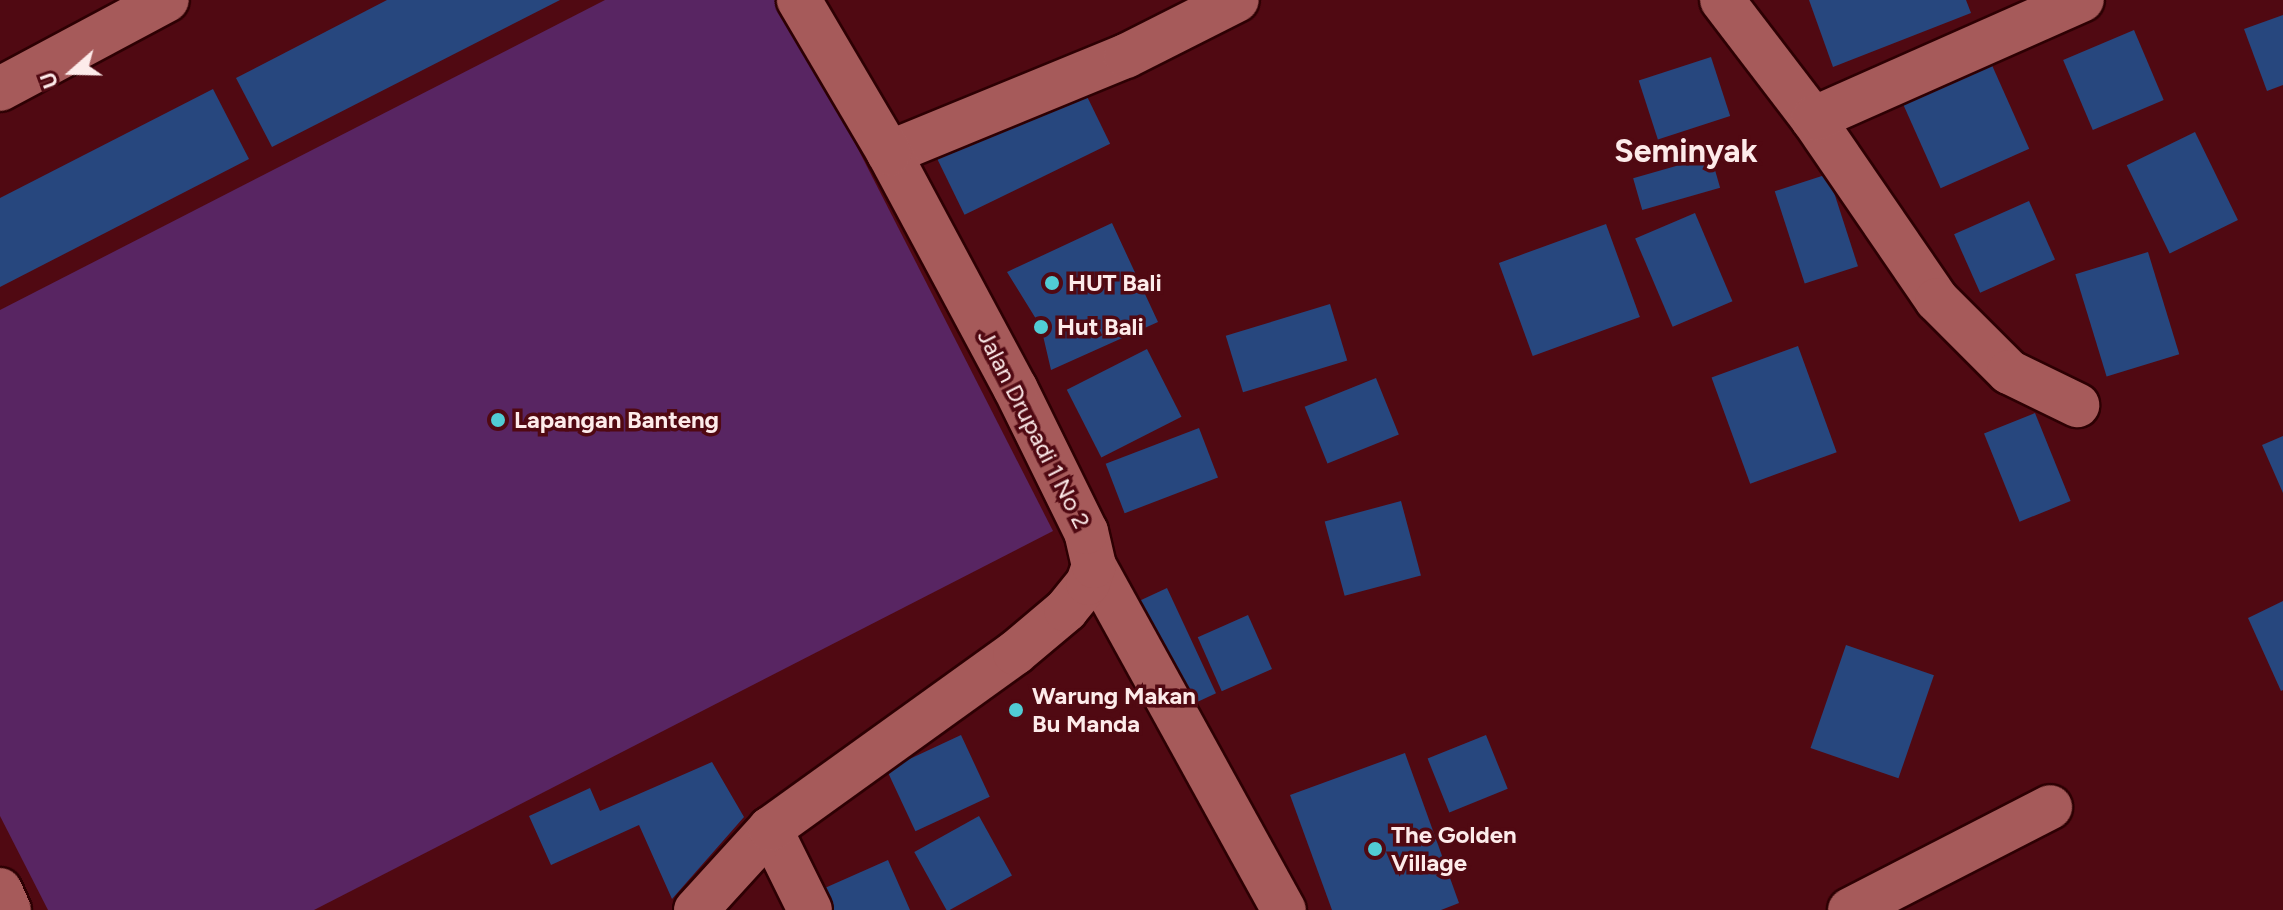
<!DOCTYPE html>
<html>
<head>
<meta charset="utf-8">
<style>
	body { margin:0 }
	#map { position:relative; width:2283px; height:910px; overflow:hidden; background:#500912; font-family:Figtree,sans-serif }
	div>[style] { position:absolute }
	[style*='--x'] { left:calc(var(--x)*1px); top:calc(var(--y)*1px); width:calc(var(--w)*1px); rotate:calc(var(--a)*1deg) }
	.green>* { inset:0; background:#582562 }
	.building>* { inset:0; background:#27477e; transform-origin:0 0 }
	.roads { filter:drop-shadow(2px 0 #2d0003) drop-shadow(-2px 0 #2d0003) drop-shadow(0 2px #2d0003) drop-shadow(0 -2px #2d0003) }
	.street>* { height:44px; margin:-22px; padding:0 22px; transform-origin:22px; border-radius:22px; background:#a65a5a }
	.secondary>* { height:44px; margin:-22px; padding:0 22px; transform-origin:22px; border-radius:22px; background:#a65a5a }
	.dots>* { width:22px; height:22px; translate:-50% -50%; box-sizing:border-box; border:4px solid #500912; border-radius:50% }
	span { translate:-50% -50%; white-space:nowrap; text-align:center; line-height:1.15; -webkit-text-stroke:7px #500912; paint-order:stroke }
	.poi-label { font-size:24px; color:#fdebea; font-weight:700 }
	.left { translate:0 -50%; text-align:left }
	.street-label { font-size:24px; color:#fdebea }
	.district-label { font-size:32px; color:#fdebea; font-weight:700 }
	.north { position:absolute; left:32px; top:32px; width:80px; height:80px; -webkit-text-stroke:6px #500912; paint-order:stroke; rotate:250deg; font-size:22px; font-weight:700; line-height:32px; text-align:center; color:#fdebea }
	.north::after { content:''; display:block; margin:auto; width:28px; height:36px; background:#fdebea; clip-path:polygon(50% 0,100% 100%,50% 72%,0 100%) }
</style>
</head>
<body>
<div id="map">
	<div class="green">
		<div style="clip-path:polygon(605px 0,782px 0,1053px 531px,314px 910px,48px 910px,0 816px,0 310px)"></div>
	</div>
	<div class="building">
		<div style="clip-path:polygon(387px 0,560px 0,272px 147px,236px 78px)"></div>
		<div style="clip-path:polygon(1809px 0,1966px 0,1971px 13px,1833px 67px)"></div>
		<div style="clip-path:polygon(2283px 15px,2283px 85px,2267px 91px,2244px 29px)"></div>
		<div style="left:2134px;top:30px;width:76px;height:77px;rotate:67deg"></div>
		<div style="left:1711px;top:57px;width:62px;height:76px;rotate:72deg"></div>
		<div style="left:1991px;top:63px;width:94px;height:97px;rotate:66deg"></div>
		<div style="left:1079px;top:80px;width:71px;height:162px;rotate:64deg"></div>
		<div style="clip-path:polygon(213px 89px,249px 159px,0 287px,0 198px)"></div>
		<div style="left:2195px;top:132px;width:98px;height:76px;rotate:64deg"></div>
		<div style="left:1711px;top:156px;width:33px;height:81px;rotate:74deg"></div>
		<div style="left:1828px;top:174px;width:97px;height:56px;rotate:72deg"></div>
		<div style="left:2029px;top:201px;width:64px;height:82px;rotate:66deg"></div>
		<div style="left:1695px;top:213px;width:96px;height:65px;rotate:67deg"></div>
		<div style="clip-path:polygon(1112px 223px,1158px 322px,1051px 370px,1041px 327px,1007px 272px)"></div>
		<div style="left:1606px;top:224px;width:99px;height:114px;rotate:70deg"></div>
		<div style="left:2148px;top:252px;width:107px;height:76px;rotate:73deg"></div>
		<div style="left:1330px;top:304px;width:59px;height:109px;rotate:73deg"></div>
		<div style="left:1798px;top:346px;width:113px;height:92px;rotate:70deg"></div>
		<div style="left:1147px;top:349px;width:76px;height:90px;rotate:63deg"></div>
		<div style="left:1376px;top:378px;width:61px;height:77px;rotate:68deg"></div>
		<div style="left:2035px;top:413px;width:95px;height:55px;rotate:68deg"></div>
		<div style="left:1199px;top:428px;width:53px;height:100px;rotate:69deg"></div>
		<div style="clip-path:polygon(2283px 436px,2283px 493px,2262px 445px)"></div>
		<div style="left:1401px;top:501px;width:77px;height:79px;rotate:75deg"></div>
		<div style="left:1167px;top:588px;width:116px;height:44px;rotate:65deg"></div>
		<div style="clip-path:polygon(2283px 601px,2283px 690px,2281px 691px,2248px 618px)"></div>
		<div style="left:1248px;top:615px;width:59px;height:55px;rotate:66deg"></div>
		<div style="left:1846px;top:645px;width:93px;height:109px;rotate:19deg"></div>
		<div style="left:961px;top:735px;width:68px;height:82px;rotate:65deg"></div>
		<div style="left:1486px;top:735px;width:58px;height:63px;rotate:68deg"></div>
		<div style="clip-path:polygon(1405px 753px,1459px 903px,1441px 910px,1332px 910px,1290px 795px)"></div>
		<div style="clip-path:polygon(712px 762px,744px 817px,672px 899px,639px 825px,551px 865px,529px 816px,590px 788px,600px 811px)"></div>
		<div style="left:979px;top:816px;width:68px;height:74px;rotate:61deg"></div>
		<div style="clip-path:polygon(888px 860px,910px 910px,827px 910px,818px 891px)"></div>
	</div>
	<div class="roads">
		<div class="street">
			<div style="--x:1722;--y:0;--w:150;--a:52.6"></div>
			<div style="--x:1813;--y:119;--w:219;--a:55.6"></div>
			<div style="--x:1937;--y:300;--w:102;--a:45"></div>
			<div style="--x:2009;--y:372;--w:76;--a:25.9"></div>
			<div style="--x:1813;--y:119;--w:294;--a:-23.9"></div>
			<div style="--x:889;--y:153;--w:256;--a:-22.3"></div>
			<div style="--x:1126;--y:56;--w:124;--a:-26.8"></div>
			<div style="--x:1094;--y:566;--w:393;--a:61.1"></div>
			<div style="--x:770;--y:829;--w:90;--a:63.7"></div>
			<div style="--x:0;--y:890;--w:22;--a:66"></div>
			<div style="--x:696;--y:910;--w:110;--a:-47.6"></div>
			<div style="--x:770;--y:829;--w:302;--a:-35.7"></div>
			<div style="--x:1015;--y:653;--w:67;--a:-40.1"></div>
			<div style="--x:1066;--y:610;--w:35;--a:-51"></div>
			<div style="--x:1088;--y:583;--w:18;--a:-71"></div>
			<div style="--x:1094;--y:566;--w:35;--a:-103"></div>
			<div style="--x:1086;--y:532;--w:161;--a:-116.2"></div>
			<div style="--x:1015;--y:388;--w:267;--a:-118.2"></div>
			<div style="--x:889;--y:153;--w:178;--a:-120.5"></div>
			<div style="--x:1850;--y:910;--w:225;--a:-27.2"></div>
		</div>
		<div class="secondary">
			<div style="--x:0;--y:89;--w:189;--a:-28.1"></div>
		</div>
	</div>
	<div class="dots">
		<div style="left:1052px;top:283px;background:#51ccd4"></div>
		<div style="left:1041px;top:327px;background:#51ccd4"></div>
		<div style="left:498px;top:420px;background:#51ccd4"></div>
		<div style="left:1016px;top:710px;background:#51ccd4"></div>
		<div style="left:1375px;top:849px;background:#51ccd4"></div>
	</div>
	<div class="poi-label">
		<span class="left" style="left:1068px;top:283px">HUT Bali</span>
		<span class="left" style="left:1057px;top:327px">Hut Bali</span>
		<span class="left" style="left:514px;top:420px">Lapangan Banteng</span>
		<span class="left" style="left:1032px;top:710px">Warung Makan<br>Bu Manda</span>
		<span class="left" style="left:1391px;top:849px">The Golden<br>Village</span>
	</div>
	<div class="street-label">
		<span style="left:1034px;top:429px;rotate:63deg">Jalan Drupadi 1 No 2</span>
	</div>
	<div class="district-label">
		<span style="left:1686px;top:151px">Seminyak</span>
	</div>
	<div class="north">U</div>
</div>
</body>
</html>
